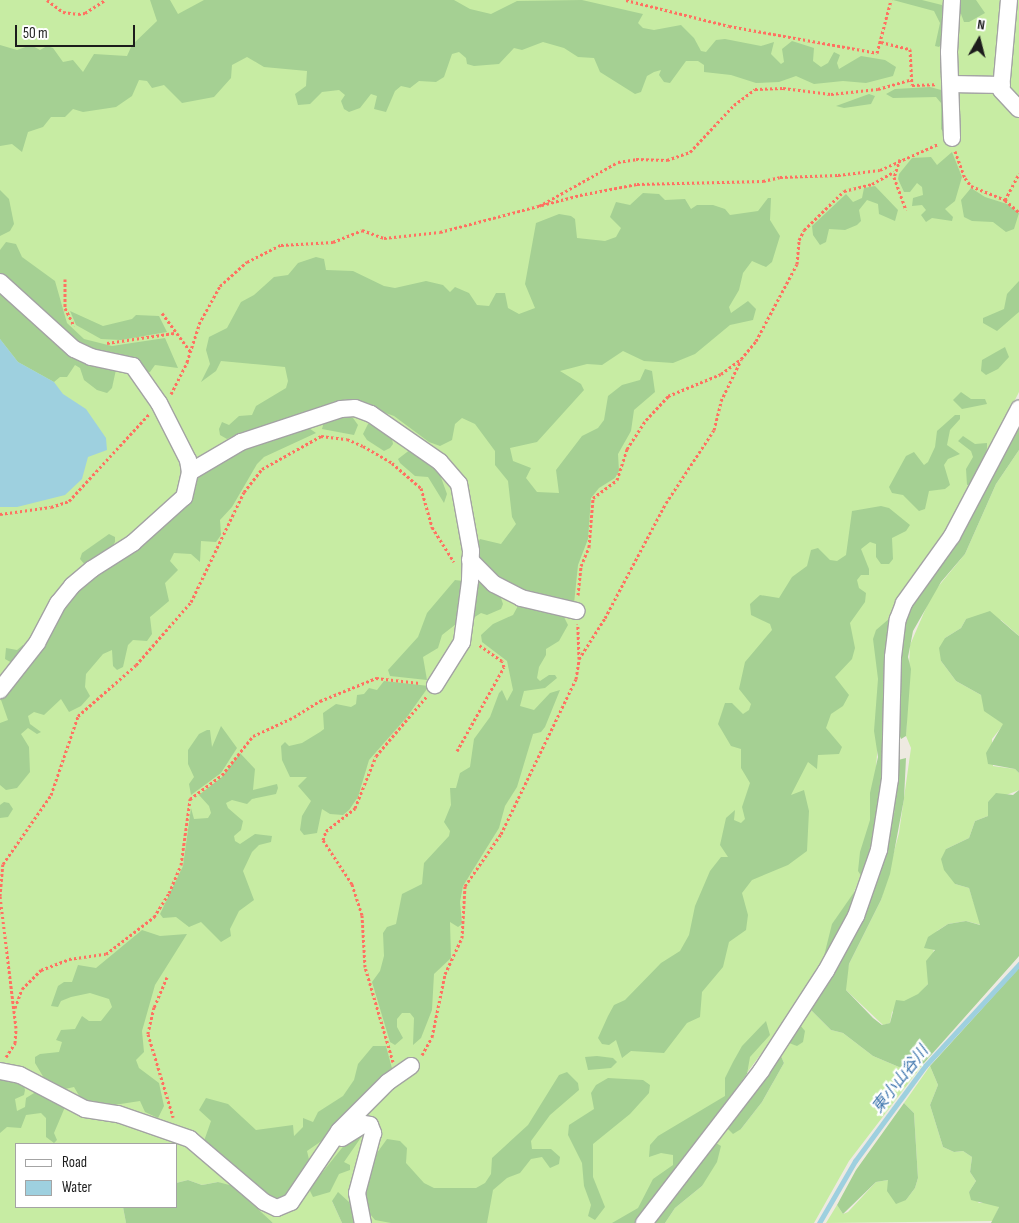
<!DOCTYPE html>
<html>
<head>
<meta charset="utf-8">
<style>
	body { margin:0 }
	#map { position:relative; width:1019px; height:1223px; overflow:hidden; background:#eeeae1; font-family:"Sofia Sans Condensed","Noto Sans JP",sans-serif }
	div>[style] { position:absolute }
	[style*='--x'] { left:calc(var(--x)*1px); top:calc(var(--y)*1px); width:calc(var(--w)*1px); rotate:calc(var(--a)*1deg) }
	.grass>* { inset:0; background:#c7eca3 }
	.forest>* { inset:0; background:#a5d093 }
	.water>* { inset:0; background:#9ed0df }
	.stream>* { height:5px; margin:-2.5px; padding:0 2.5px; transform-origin:2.5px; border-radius:2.5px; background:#9ed0df }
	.path>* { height:3px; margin-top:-1.5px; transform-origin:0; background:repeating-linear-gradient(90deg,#ff7161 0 2.5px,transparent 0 5px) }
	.roads { filter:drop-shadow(1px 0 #a3a3a3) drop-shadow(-1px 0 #a3a3a3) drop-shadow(0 1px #a3a3a3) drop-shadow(0 -1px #a3a3a3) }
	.minor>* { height:16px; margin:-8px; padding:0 8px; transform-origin:8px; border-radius:8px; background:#fff }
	span { translate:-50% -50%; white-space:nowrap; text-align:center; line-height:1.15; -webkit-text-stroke:4.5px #fff; paint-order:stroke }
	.water-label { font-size:16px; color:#447ab0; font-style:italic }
	.legend { position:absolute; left:15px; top:1143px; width:162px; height:65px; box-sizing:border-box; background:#fff; border:1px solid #a4a4a4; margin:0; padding:6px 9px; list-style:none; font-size:15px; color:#1c1c1c }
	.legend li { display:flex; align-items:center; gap:10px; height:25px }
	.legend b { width:25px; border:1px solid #a4a4a4 }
	.north { position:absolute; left:954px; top:15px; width:50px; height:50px; -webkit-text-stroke:4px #fff; paint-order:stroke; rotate:8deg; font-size:14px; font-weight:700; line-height:20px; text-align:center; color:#1c1c1c }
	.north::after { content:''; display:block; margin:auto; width:18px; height:22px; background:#1c1c1c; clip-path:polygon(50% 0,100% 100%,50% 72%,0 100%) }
	.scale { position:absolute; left:15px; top:25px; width:120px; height:22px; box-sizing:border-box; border:2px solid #1c1c1c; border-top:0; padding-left:6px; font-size:15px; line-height:18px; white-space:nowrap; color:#1c1c1c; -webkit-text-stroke:4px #fff; paint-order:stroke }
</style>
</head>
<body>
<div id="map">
	<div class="grass">
		<div style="clip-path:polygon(0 0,1019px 0,1019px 392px,958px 513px,893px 609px,886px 640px,869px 857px,832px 944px,782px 1026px,635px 1223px,358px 1223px,332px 1201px,342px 1223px,273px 1223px,258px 1212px,246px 1195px,218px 1182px,202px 1185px,188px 1180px,176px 1183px,176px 1144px,16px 1144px,16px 1207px,123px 1207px,126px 1223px,0 1223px)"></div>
		<div style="clip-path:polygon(1019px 450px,1019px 636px,1001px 620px,966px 619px,961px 628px,945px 638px,941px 661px,956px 681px,981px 695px,995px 718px,1004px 724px,992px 739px,993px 766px,1015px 769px,1019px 773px,1019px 790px,988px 802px,988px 816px,975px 821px,969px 838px,946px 849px,955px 884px,969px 888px,981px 925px,966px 921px,948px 924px,937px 931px,928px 984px,919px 994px,892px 1012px,890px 1023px,883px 1025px,846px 990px,845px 981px,849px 964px,881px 900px,899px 833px,911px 748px,906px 736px,910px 645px,932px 594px,965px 554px,996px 484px)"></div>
		<div style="clip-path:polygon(810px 1009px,831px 1030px,843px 1033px,873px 1056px,899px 1067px,924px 1063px,849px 1161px,814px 1223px,665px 1223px,675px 1208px,702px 1186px,716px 1143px,727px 1128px,741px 1129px,762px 1102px,784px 1063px,781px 1056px)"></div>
		<div style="clip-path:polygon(930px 1066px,938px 1085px,930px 1105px,943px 1147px,954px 1152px,963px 1151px,972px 1157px,970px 1172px,976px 1181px,969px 1192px,979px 1203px,995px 1203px,999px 1207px,993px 1221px,826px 1223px,837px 1205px,843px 1214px,848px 1212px,876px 1182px,888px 1180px,906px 1200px,915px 1188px,918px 1178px,914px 1113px,904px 1103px)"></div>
	</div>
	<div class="forest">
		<div style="clip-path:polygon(150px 0,170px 0,178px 14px,204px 0,454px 0,470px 9px,491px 14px,517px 1px,582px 0,643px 14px,638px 23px,643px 28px,654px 30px,681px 25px,694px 38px,701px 51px,706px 52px,716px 40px,725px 39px,761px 46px,774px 42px,771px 54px,781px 64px,784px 62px,782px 49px,792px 41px,814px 48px,813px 61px,821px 67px,828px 63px,834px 52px,840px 55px,837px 63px,839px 69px,861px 56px,885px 60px,896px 67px,893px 76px,866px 83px,843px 81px,814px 84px,796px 76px,779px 82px,756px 83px,731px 75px,704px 72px,704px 65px,698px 61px,686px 61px,670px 83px,664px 82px,659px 75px,661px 70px,654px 72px,647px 76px,641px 92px,635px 94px,600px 72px,594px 58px,578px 57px,564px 48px,543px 42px,522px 50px,514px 48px,499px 64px,474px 66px,467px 64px,466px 58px,459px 52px,452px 54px,444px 77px,436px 82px,419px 81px,410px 88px,401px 86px,395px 91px,386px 112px,374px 109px,377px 96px,371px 94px,360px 108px,349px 112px,344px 109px,341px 101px,345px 95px,339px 90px,322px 92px,310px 104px,298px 105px,295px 94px,306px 86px,307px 71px,264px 67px,247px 57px,232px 65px,231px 78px,214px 97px,182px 103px,164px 85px,152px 88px,147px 81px,139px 80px,132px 96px,116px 107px,83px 112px,73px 109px,65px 117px,51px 117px,43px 127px,28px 132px,22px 152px,12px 144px,0 146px,0 45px,17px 50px,31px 45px,40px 50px,47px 46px,53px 48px,63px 62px,73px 60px,83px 72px,94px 54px,127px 56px,132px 45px,157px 21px)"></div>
		<div style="clip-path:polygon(893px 0,922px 0,942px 5px,946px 13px,943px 42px,939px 47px,935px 46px,940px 23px,934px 11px)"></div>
		<div style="clip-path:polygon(956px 0,976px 0,985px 13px,969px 22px,964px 22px,961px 14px,954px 10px)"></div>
		<div style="clip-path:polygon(930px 87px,945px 91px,945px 134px,941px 129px,941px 103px,936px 97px,893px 98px,886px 94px,895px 89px)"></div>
		<div style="clip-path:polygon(869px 94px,875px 96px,871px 104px,844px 108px,836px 106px)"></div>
		<div style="clip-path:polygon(952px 152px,962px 177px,955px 201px,945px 209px,953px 217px,952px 221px,932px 218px,926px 222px,921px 215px,926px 210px,922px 205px,912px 206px,913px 198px,923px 195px,922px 187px,917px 183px,910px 192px,904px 192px,898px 179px,899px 174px,912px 158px,931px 157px,937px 165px)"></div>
		<div style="clip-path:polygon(875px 186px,898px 210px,895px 221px,879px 214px,878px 204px,867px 200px,859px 210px,861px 221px,857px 225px,845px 230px,829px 229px,826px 242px,820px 245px,813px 235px,812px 226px,846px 194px,853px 202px,862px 198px,864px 188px)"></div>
		<div style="clip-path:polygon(971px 188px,985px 197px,1007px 204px,1019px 213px,1014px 229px,1006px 232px,993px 222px,972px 221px,964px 217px,961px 200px)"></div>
		<div style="clip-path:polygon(0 190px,9px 199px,14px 224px,10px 231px,0 236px)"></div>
		<div style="clip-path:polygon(643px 193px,659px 194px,665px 200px,685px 199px,691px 209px,697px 205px,713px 205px,725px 209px,730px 215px,758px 211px,768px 198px,771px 198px,770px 220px,780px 236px,772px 262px,766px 267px,752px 261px,743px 273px,739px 290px,729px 307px,731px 313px,748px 301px,756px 309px,753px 320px,730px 325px,695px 354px,673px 363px,644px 361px,623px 351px,602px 365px,587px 364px,560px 371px,581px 384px,584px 390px,537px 442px,510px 448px,513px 461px,531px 468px,526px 478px,537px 492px,559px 493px,556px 470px,582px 436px,598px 428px,604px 420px,608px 396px,622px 385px,640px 380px,645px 369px,652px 371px,655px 392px,634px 410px,631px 431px,618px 454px,619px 471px,615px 478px,599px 488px,591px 498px,588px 539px,578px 565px,574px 604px,510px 588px,476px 557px,475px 548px,480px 539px,501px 544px,516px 524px,512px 517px,508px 481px,495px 465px,495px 451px,475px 424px,462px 418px,455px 424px,452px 440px,440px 446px,429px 442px,394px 416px,346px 399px,251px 433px,242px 432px,227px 439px,220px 435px,219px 429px,222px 422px,229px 425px,239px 416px,252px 415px,256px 406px,286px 388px,288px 381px,285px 367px,221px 361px,216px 371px,201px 382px,210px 364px,206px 350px,209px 337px,227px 328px,241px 302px,254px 295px,274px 277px,288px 275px,298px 263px,316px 257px,324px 259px,326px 270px,353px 271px,384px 286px,395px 288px,426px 281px,443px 285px,450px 292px,455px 287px,469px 293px,477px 305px,489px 306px,496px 293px,505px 293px,508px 308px,519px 314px,535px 308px,525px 284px,536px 223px,559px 214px,571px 216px,575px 219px,577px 238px,605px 241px,616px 237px,621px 228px,610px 217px,616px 202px,630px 205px)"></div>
		<div style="clip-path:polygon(6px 242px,16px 244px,22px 257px,55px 281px,67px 323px,84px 339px,112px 346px,165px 338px,178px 368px,155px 365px,150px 372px,145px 373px,89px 352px,0 278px,0 250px)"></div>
		<div style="clip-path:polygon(1019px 281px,1019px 312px,997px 331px,983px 323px,983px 318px,1004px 309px,1007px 294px)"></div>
		<div style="clip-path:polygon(0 289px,60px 343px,117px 365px,112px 388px,107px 393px,97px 390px,84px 380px,80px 368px,75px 365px,67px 377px,60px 377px,54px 382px,18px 362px,0 339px)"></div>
		<div style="clip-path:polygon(70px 311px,103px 326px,132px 319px,136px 315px,159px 316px,167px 332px,121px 340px,101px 339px,76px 325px)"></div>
		<div style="clip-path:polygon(1005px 347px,1009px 357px,998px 369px,986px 375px,981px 371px,982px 360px)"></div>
		<div style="clip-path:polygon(961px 392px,971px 399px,985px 399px,987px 404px,962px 409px,953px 400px)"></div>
		<div style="clip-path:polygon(955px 415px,960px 415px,960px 419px,950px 430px,947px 445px,960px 454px,948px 459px,944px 465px,950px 485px,945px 489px,929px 491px,925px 509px,919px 511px,903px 495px,892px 493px,889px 487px,906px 456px,914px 452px,924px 465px,928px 462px,935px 447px,937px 431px)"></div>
		<div style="clip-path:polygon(345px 416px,353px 418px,358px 425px,354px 435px,322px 429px,325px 418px)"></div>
		<div style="clip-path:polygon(368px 424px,377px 424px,391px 433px,393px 444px,390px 448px,384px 451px,367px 440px,363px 434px)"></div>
		<div style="clip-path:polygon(306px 426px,316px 433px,264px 457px,257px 464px,232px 507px,220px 520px,221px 535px,216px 542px,201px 541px,200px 562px,191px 554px,174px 553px,170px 561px,178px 570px,165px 583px,169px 601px,150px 617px,152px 634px,147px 641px,133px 640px,128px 645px,123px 667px,117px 670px,113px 666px,112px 650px,103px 654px,86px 674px,85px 687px,90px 696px,81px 706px,69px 712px,61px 699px,44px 715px,34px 712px,28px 716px,30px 724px,41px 732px,37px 734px,28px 728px,21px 734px,29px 747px,30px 772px,17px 788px,6px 790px,0 785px,0 723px,8px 720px,0 697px,60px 617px,64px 605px,77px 588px,134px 548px,195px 474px,246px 446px)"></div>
		<div style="clip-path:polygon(1019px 426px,1019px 450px,996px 484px,965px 554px,941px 582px,913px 631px,908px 657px,911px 669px,906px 736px,901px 739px,899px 734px,900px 653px,905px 616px,974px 512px)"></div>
		<div style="clip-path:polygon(963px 436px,975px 444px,987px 443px,987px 448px,985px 461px,972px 484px,967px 485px,966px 469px,973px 457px,971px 451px,958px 441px)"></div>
		<div style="clip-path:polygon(411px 449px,439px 472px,447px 494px,444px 503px,428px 477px,415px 476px,400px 463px,398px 459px)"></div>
		<div style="clip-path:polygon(881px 506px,889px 508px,910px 525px,906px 531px,892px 538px,893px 559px,889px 564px,881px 564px,876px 557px,876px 544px,870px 542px,861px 549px,869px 569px,869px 575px,861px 575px,857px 580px,859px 588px,866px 593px,865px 602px,850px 623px,855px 648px,852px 659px,835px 677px,849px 695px,843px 706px,831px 714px,826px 728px,842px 747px,839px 754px,818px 755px,817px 769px,808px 762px,791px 795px,804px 790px,809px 811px,807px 851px,788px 865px,752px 880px,742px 893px,748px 915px,746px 930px,729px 942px,723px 967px,702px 992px,700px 1017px,687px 1023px,664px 1053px,631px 1051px,622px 1058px,616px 1040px,609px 1045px,602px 1044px,598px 1038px,608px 1016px,614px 1005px,625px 1000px,661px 963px,680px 951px,689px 935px,695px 906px,710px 871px,721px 857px,728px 857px,720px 845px,726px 818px,735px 810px,734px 820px,741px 823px,745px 819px,742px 807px,750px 783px,741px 768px,741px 749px,731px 746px,718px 724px,725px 703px,732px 703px,743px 714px,749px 710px,751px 704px,739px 689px,745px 662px,772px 630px,770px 624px,751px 615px,750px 604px,760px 595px,779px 598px,792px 577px,807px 566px,811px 550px,818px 548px,830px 560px,837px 561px,846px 555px,852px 511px)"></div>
		<div style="clip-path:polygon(109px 534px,115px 537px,115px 542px,110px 550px,86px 566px,80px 559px,82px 553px)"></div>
		<div style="clip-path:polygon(474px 577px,499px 592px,503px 604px,501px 609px,487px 615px,481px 613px,470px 620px)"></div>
		<div style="clip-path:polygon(455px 580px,463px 581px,460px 621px,442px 635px,438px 648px,423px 657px,427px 680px,390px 676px,388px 670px,418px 637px,427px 613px)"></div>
		<div style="clip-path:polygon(519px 604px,564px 617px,568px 625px,559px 641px,546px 649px,546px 655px,539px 667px,537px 678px,540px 681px,549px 675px,555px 675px,557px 678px,545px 688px,524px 691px,520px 706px,534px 710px,550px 693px,560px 690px,545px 727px,541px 732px,533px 734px,517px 787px,505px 806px,499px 828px,463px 886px,460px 902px,462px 924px,458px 927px,450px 922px,451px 958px,434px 974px,432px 1010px,421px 1038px,413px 1045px,414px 1018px,410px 1013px,402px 1013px,397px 1019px,397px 1027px,403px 1038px,395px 1045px,390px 1042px,372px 982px,380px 971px,384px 956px,383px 933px,387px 927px,396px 924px,402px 894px,422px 884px,424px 863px,449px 836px,450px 831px,444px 822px,451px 805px,450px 788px,456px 788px,460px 773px,470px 767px,474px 739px,490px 717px,499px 693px,502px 690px,507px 701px,513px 690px,507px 661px,482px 642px,481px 635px,493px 624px,513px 615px)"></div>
		<div style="clip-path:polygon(990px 611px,1019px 636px,1019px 773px,1015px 769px,988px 764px,986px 753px,1003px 724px,984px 711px,981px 695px,956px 681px,941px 661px,939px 648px,945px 638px,961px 628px,966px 619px)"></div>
		<div style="clip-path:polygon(890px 618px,884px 663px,881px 794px,869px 857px,862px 877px,858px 871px,860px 852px,870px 820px,870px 793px,878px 757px,874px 731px,878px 679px,873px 639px,876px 630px)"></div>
		<div style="clip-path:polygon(23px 645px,26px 649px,14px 664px,5px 659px,6px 648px,17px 650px)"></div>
		<div style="clip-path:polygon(384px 681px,429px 686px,407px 717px,369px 760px,358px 797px,349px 810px,343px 815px,330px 814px,322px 809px,317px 833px,304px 835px,300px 830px,302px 816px,311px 801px,298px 786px,307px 777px,290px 777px,282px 760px,281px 746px,285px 742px,289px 746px,302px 743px,320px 732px,324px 729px,323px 713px,336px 704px,351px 707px,356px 704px,357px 695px,364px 694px,369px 688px,377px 690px)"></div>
		<div style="clip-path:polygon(221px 726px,237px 748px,221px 773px,191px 795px,189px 784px,194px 777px,188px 764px,188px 750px,199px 734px,207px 730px,210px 730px,212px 747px)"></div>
		<div style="clip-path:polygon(240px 753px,255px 769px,253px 790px,277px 784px,278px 788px,276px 794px,252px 799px,247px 804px,232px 800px,226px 803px,228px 808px,243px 821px,241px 830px,234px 836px,235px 841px,240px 844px,255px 834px,272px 836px,271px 842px,259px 845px,252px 852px,243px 871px,254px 900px,239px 911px,230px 929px,231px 936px,221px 942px,201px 922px,189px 927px,176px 917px,163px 918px,160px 914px,183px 866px,191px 808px,194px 819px,208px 818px,211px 813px,209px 806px,199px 795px,222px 777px)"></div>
		<div style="clip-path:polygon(906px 758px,904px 799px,890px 874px,881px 900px,849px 964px,846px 990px,873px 1018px,882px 1025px,890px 1023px,896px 1000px,904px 1001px,918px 994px,928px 984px,926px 961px,935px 950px,924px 948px,928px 937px,948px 924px,966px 921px,980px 925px,969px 888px,955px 884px,944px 870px,941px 859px,946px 849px,969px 838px,975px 821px,988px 816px,988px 802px,996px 793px,1013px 795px,1019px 790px,1019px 956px,924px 1063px,899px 1067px,873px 1056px,843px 1033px,831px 1030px,810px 1009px,841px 961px,879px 877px,894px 814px,898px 760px)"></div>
		<div style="clip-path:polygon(4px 802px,9px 803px,13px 809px,8px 817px,0 818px,0 805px)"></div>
		<div style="clip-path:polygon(857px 888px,849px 913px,824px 956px,832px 924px)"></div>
		<div style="clip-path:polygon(142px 930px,160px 936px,187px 934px,155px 985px,142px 1031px,144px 1052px,136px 1060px,139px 1068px,159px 1083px,164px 1106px,158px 1118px,145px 1112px,140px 1101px,114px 1105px,81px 1099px,74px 1087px,65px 1089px,44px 1078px,35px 1063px,35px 1057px,40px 1054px,59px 1052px,62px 1042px,56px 1040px,61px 1030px,75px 1029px,82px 1016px,89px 1021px,101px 1021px,112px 1007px,109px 999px,90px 993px,71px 997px,61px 1001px,58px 1007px,51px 1006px,58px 986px,64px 982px,72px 982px,78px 965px,96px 968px)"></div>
		<div style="clip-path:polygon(1019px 968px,1019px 1223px,991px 1223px,999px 1207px,971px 1200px,969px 1192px,976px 1181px,970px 1172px,972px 1157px,963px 1151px,954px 1152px,943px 1147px,930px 1105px,938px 1085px,930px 1066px)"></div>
		<div style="clip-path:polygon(766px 1021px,770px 1035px,750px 1057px,747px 1074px,646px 1210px,635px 1223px,612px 1223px,638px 1208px,653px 1179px,673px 1165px,673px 1155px,661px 1153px,649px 1157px,650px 1145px,658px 1136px,725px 1096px,725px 1078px,733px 1062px,742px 1046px)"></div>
		<div style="clip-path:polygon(800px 1025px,805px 1031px,803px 1042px,797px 1046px,789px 1043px)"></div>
		<div style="clip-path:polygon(373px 1046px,386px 1046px,393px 1072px,323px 1140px,307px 1151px,311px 1168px,287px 1199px,269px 1197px,204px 1141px,211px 1121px,199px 1110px,206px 1098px,228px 1104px,256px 1130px,293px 1125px,294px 1136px,303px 1127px,303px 1118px,313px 1122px,318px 1112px,343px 1096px,354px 1080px,358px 1064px)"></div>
		<div style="clip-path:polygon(597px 1056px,613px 1058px,617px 1062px,611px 1068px,588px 1070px,585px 1057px)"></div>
		<div style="clip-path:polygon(781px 1056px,784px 1063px,762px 1102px,741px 1129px,733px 1134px,727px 1128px)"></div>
		<div style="clip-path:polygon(567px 1072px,578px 1083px,579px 1090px,550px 1115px,531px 1141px,532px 1149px,551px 1149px,560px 1157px,559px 1164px,550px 1168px,542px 1157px,531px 1159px,520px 1173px,507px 1178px,493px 1190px,487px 1223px,391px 1223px,375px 1220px,370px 1214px,364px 1188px,369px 1164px,387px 1139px,400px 1141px,407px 1148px,406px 1163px,424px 1183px,434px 1188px,476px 1188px,485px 1183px,491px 1174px,492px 1158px,528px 1125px,559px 1075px)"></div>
		<div style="clip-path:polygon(8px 1077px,24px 1086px,25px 1090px,24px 1095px,15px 1099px,17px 1111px,25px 1107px,26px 1098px,39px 1090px,65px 1107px,54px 1133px,57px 1140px,54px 1143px,46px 1137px,46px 1118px,41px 1113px,26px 1115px,21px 1128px,7px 1127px,0 1133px,0 1078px)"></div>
		<div style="clip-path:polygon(608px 1078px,643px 1080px,650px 1085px,649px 1093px,630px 1114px,593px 1144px,593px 1177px,605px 1207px,595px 1220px,588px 1216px,591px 1205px,584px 1186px,582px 1163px,568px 1135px,569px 1125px,594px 1109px,591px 1093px,596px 1085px)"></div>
		<div style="clip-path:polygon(904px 1103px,914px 1113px,918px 1178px,915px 1188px,906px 1200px,896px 1204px,887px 1191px,888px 1180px,876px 1182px,843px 1214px,837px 1205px,856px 1170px)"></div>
		<div style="clip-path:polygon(354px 1133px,362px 1136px,344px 1162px,350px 1165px,350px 1170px,339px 1174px,330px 1192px,313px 1197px,309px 1189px)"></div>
		<div style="clip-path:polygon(716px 1143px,721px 1146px,717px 1162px,702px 1186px,675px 1208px,665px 1223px,654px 1223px)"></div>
		<div style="clip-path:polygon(188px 1180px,202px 1185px,218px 1182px,233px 1186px,273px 1223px,126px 1223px,123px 1207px,176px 1207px,176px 1183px)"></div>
		<div style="clip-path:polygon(338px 1192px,349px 1202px,358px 1223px,342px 1223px,332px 1201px)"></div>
	</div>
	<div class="water">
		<div style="clip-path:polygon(0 339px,18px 362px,54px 382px,63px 394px,86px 409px,106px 438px,107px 450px,88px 457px,82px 479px,65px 495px,17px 507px,0 507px)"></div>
	</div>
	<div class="stream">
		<div style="--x:819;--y:1223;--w:72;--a:-59.9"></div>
		<div style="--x:855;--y:1161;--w:118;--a:-53.6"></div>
		<div style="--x:925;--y:1066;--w:139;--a:-47.3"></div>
	</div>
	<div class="path">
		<div style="--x:47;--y:0;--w:20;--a:37"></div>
		<div style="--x:63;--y:12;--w:15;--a:8"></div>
		<div style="--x:78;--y:14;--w:7;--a:-8"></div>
		<div style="--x:85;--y:13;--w:24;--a:-33"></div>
		<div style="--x:626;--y:0;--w:106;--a:14.2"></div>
		<div style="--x:729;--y:26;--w:150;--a:10.3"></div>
		<div style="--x:877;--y:53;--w:55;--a:-75.2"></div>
		<div style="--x:881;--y:42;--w:30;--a:14"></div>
		<div style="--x:910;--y:49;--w:36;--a:87"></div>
		<div style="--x:912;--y:85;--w:24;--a:-2"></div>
		<div style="--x:955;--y:151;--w:29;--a:70"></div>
		<div style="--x:965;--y:178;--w:10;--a:53"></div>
		<div style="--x:971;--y:186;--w:37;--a:22"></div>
		<div style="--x:1005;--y:200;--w:18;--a:41"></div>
		<div style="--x:900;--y:159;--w:19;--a:108"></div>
		<div style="--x:894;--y:177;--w:35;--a:70"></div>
		<div style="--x:1005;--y:200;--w:30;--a:-62"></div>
		<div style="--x:539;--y:206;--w:90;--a:-29.1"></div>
		<div style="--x:618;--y:162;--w:18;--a:-9"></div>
		<div style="--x:636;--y:159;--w:31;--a:2"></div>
		<div style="--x:667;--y:160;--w:24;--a:-19"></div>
		<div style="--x:690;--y:152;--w:64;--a:-46.9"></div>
		<div style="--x:734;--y:105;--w:26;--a:-37"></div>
		<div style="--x:755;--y:89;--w:28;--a:-2"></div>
		<div style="--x:783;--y:88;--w:48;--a:7.1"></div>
		<div style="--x:831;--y:94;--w:47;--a:-6.1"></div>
		<div style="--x:878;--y:89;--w:33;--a:-16"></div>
		<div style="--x:65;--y:279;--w:29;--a:90"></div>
		<div style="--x:65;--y:308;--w:20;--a:63"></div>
		<div style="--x:162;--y:313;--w:47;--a:53.6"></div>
		<div style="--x:107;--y:343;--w:68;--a:-8.5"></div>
		<div style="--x:171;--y:394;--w:36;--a:-63"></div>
		<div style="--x:187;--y:362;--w:40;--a:-72"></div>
		<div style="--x:199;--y:324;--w:43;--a:-61.1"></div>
		<div style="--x:220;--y:286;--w:36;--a:-42"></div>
		<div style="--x:247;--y:262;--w:38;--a:-27"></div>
		<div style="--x:281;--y:245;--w:52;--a:-3.3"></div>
		<div style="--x:333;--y:242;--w:31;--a:-22"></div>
		<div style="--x:362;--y:230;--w:23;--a:20"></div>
		<div style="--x:384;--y:238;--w:56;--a:-6.1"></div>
		<div style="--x:440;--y:232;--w:145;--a:-14.8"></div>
		<div style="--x:580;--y:195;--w:58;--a:-10.9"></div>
		<div style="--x:637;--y:184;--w:126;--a:-1.4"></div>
		<div style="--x:763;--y:181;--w:17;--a:-13"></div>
		<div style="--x:780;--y:177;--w:58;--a:-2"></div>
		<div style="--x:838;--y:175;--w:42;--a:-6.8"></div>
		<div style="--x:880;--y:170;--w:64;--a:-24.1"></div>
		<div style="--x:0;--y:514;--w:51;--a:-7.8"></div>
		<div style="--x:51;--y:507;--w:19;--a:-18"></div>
		<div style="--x:69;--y:501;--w:118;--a:-47.4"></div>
		<div style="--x:578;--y:595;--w:29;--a:-84"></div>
		<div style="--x:581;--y:566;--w:21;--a:-67"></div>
		<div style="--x:589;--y:547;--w:49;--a:-85.3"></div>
		<div style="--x:593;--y:498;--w:30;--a:-37"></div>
		<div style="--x:617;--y:480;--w:33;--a:-72"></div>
		<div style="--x:627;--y:449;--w:35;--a:-57"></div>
		<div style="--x:646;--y:420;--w:33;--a:-47"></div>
		<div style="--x:668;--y:396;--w:57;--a:-22.5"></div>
		<div style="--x:721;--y:374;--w:25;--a:-37"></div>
		<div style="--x:741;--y:359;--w:23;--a:-50"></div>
		<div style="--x:756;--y:341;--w:87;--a:-62"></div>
		<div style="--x:797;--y:264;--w:24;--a:-85"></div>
		<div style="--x:799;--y:240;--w:11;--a:-63"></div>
		<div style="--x:804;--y:230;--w:56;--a:-44.3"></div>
		<div style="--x:844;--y:191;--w:29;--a:-14"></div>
		<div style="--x:872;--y:184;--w:25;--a:-29"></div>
		<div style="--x:579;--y:659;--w:49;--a:-57.6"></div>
		<div style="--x:605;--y:618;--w:130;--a:-62.1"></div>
		<div style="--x:666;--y:503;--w:87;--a:-56.7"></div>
		<div style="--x:714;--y:430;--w:30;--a:-76"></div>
		<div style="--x:721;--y:401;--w:46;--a:-64"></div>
		<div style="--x:457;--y:751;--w:96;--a:-60.8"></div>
		<div style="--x:504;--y:667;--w:6;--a:-108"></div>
		<div style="--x:502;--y:661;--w:29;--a:-145"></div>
		<div style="--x:167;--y:977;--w:33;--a:113"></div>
		<div style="--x:154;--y:1007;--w:28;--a:103"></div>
		<div style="--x:148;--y:1034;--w:87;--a:73.2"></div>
		<div style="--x:15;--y:1008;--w:20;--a:-70"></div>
		<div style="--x:22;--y:989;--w:27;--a:-45"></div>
		<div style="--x:41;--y:970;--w:30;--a:-21"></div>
		<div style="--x:69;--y:959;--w:37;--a:-8"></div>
		<div style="--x:106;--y:954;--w:61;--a:-37.6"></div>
		<div style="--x:154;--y:917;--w:28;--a:-58"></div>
		<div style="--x:169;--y:893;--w:30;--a:-67"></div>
		<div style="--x:181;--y:865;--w:67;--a:-82.2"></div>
		<div style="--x:190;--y:799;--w:40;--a:-37"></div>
		<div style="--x:222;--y:775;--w:50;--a:-51.5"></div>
		<div style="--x:253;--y:736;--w:45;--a:-24.9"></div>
		<div style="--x:294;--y:717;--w:31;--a:-32"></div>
		<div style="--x:320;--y:701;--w:61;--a:-22.3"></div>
		<div style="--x:376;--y:678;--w:44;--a:6.5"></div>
		<div style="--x:422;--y:1055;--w:21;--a:-61"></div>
		<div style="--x:432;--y:1037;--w:64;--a:-78.3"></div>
		<div style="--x:445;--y:974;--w:40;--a:-65"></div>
		<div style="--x:462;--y:938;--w:52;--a:-86.7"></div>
		<div style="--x:465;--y:886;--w:63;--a:-55.3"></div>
		<div style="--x:501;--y:834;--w:172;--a:-64.2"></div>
		<div style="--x:576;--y:679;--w:20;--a:-81"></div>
		<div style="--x:579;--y:659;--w:35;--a:-92"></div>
		<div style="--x:6;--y:1057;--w:17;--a:-57"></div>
		<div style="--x:15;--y:1043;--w:15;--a:-86"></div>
		<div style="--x:16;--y:1028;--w:133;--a:-96.9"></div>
		<div style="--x:0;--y:896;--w:32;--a:-85"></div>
		<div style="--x:3;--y:864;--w:84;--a:-55.2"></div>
		<div style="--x:51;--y:795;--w:83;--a:-71.1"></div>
		<div style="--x:78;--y:716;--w:77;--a:-41.3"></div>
		<div style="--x:136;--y:665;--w:84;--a:-48.9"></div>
		<div style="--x:191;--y:602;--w:122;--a:-64.3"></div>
		<div style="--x:244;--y:492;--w:29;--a:-52"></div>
		<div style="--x:262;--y:469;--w:68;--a:-29.2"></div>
		<div style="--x:321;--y:436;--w:26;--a:7"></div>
		<div style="--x:347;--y:439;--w:17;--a:24"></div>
		<div style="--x:363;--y:446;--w:34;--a:30"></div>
		<div style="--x:392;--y:463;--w:38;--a:41"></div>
		<div style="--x:421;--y:488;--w:41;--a:74.2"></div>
		<div style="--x:432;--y:527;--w:41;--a:57.8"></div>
		<div style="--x:393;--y:1062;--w:99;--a:-106.4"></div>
		<div style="--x:365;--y:967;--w:52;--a:-93.3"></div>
		<div style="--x:362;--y:915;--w:33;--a:-108"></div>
		<div style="--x:352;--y:884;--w:53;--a:-123.4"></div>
		<div style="--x:323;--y:840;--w:9;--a:-72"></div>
		<div style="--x:326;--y:831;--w:37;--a:-38"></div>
		<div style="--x:355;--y:808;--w:56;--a:-68"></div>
		<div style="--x:376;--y:756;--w:79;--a:-49.6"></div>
	</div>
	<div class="roads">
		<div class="minor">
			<div style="--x:952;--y:0;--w:52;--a:93.3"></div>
			<div style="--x:949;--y:52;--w:86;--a:88"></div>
			<div style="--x:1009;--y:0;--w:90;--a:95.1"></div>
			<div style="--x:1001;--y:90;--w:26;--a:47"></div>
			<div style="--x:951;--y:84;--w:51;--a:1.1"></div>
			<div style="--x:0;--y:282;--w:100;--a:42.2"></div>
			<div style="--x:74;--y:349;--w:19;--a:25"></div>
			<div style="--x:91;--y:357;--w:43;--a:12.1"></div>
			<div style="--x:133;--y:366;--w:45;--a:54.9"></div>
			<div style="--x:159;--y:403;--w:64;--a:63"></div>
			<div style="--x:188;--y:460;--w:12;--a:81"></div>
			<div style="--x:190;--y:472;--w:26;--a:103"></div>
			<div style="--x:184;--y:497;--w:69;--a:138"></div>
			<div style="--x:133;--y:543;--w:49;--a:147.6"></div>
			<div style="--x:92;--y:569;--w:26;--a:140"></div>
			<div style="--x:72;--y:586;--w:22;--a:129"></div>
			<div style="--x:58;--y:603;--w:45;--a:117.7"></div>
			<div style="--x:37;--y:643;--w:60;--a:128.2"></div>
			<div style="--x:190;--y:472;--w:59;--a:-30.5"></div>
			<div style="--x:241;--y:442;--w:105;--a:-18.3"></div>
			<div style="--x:341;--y:409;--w:14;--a:-4"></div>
			<div style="--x:355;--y:408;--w:17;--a:21"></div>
			<div style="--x:371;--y:414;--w:84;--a:34.8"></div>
			<div style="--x:440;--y:462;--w:29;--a:49"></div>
			<div style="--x:459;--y:484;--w:68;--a:79.8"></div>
			<div style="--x:471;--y:551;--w:30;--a:92"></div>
			<div style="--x:470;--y:581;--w:62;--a:97.5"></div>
			<div style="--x:462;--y:642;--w:51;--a:122.1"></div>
			<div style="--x:470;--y:560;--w:34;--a:45"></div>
			<div style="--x:494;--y:584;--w:30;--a:27"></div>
			<div style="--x:521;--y:598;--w:57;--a:13.1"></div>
			<div style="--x:0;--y:1071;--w:20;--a:11"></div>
			<div style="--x:20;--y:1075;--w:73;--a:27.6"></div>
			<div style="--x:85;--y:1109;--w:33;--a:9"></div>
			<div style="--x:118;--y:1114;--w:76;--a:19.1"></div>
			<div style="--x:190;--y:1139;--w:97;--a:40.4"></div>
			<div style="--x:264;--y:1202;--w:14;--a:25"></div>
			<div style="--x:277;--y:1208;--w:15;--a:-23"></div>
			<div style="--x:291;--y:1202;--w:86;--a:-55.9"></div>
			<div style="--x:339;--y:1131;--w:69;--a:-45"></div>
			<div style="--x:388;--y:1082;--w:28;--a:-35"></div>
			<div style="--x:342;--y:1138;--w:26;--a:-32"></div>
			<div style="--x:364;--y:1124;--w:6;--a:9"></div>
			<div style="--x:370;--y:1125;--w:9;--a:69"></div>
			<div style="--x:373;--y:1133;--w:62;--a:104.9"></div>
			<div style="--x:357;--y:1193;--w:31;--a:79"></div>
			<div style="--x:644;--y:1223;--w:192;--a:-52.4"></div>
			<div style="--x:761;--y:1071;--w:119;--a:-57"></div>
			<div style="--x:826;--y:971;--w:63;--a:-61.4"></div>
			<div style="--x:856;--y:916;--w:70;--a:-70.8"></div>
			<div style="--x:879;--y:850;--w:72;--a:-81.2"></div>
			<div style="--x:890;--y:779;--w:122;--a:-88.6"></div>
			<div style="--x:893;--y:657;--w:38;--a:-83"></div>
			<div style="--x:898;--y:619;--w:17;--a:-69"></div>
			<div style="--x:904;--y:603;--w:82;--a:-54.4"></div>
			<div style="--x:952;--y:536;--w:144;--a:-62.2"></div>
		</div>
	</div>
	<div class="water-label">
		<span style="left:901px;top:1080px;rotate:-52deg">東小山谷川</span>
	</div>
	<ul class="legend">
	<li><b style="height:6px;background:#fff"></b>Road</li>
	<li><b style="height:14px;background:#9ed0df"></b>Water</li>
	</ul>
	<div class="north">N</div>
	<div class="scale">50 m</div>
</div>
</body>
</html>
